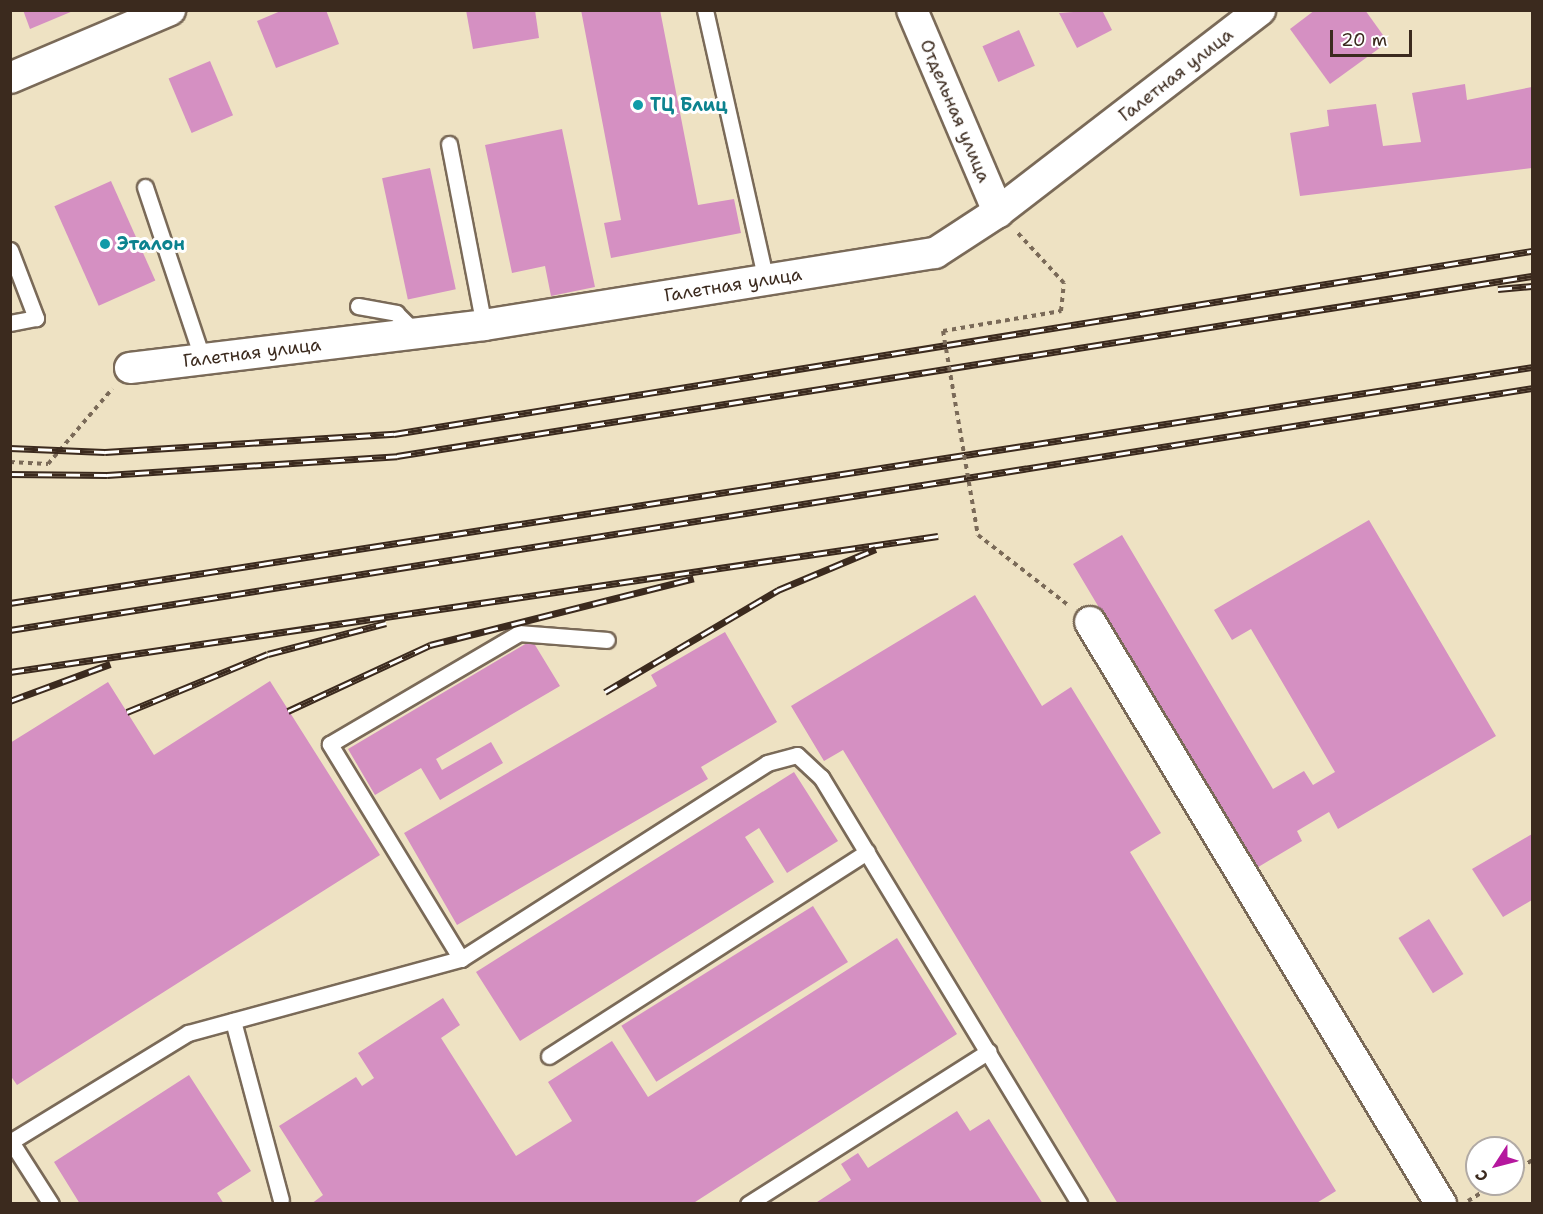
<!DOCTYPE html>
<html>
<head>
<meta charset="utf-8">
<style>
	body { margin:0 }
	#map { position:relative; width:1543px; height:1214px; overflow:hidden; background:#eee2c3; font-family:"Shantell Sans",sans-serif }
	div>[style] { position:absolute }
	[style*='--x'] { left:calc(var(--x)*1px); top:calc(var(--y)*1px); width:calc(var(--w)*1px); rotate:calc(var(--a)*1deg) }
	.building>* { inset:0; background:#d590c2; transform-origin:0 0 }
	.path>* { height:4px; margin-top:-2px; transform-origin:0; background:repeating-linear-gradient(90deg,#7a6a58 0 4.5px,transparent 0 9px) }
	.roads { filter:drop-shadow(2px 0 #7a6a58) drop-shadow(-2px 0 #7a6a58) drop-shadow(0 2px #7a6a58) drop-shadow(0 -2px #7a6a58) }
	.service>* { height:15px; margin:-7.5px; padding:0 7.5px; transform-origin:7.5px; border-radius:7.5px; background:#fff }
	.minor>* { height:30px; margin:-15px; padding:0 15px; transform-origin:15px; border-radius:15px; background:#fff }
	.rail>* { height:7px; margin-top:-3.5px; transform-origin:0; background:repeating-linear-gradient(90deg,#fff 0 14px,#3b2a1e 0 28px); box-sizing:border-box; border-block:2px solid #3b2a1e }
	.path-bridge>* { height:4px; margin-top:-2px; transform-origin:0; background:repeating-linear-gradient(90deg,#7a6a58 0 4.5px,transparent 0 9px) }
	.dots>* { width:16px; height:16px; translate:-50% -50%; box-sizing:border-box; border:3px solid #fff; border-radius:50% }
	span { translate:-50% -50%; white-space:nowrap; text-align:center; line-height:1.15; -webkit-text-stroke:6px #fff; paint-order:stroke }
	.street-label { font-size:18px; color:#3b2a1e }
	.culture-label { font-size:18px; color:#0d838f; font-weight:700 }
	.left { translate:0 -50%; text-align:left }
	.frame { position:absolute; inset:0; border:12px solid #3b2a1e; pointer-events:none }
	.north { position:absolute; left:1465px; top:1136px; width:60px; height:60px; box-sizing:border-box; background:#fff; border:2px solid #b1aaa5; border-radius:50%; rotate:234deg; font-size:16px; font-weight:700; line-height:24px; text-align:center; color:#3b2a1e }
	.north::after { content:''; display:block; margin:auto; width:21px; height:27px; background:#b5179e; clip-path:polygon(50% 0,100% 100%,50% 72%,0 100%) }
	.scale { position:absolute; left:1330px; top:30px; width:82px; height:27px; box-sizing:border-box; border:3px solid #3b2a1e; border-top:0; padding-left:8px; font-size:18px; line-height:21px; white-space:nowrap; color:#3b2a1e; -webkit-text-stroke:4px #fff; paint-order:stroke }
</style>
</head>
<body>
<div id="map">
	<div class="building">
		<div style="clip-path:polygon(23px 10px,73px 10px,73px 11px,30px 29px)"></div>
		<div style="clip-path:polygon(283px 10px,326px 10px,339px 44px,276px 68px,257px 21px)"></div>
		<div style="clip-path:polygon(466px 10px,535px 10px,539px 38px,473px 49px)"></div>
		<div style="clip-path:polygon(581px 10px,660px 10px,698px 205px,734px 199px,741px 233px,611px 258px,604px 223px,621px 220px)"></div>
		<div style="clip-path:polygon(1102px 10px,1112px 30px,1077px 48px,1059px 13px)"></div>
		<div style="clip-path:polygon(1315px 10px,1365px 10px,1388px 42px,1330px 84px,1290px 29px)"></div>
		<div style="left:1019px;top:30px;width:39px;height:40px;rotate:66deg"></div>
		<div style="left:210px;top:61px;width:59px;height:45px;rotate:67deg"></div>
		<div style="clip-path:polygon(1465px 84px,1467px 100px,1532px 87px,1532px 168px,1300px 196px,1290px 133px,1329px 126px,1327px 110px,1376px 104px,1383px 146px,1421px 142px,1412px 93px)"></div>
		<div style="clip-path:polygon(562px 129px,595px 287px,551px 296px,545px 266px,512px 273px,485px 145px)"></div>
		<div style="left:430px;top:168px;width:124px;height:49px;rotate:78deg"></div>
		<div style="left:111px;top:181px;width:109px;height:62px;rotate:66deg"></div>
		<div style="clip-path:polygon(1369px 520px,1496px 736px,1338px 829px,1329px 812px,1297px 831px,1302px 841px,1255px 869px,1073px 564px,1122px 535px,1273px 789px,1304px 771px,1313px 785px,1335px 772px,1251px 629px,1232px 640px,1214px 610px)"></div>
		<div style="clip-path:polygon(975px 595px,1042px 706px,1071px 687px,1161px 833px,1130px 852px,1336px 1191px,1315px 1204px,1118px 1204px,843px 750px,824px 761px,791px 706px)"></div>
		<div style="clip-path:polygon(725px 632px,777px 722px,701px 767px,708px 779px,457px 925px,404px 833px,657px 686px,651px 675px)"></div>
		<div style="clip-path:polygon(532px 640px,560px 686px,436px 759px,442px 770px,491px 742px,503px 763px,440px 800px,421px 768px,375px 795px,348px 749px)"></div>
		<div style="clip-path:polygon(270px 681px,380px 855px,17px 1085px,10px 1075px,10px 743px,108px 682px,154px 755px)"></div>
		<div style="clip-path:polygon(794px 772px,838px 841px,787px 873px,759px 828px,745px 837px,774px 882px,520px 1041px,476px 972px)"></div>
		<div style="clip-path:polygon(1532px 834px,1532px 900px,1503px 917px,1472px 869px)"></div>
		<div style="left:813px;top:906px;width:66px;height:226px;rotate:58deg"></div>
		<div style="left:1429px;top:919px;width:65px;height:36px;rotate:58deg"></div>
		<div style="clip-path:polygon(897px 938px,957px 1034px,692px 1204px,311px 1204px,323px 1195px,279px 1126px,356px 1077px,362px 1086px,374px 1078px,358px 1053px,443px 998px,460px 1025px,441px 1038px,516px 1156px,572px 1121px,548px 1082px,612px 1041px,648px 1097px)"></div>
		<div style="clip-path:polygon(189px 1075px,251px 1171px,217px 1193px,224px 1204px,80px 1204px,54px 1162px)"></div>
		<div style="clip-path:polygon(957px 1111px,970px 1131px,989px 1119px,1043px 1204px,814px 1204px,851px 1180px,841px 1164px,858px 1153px,868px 1168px)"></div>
	</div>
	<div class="path">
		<div style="--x:943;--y:331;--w:120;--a:-9.6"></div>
		<div style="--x:1061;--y:311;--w:28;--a:-84"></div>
		<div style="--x:1064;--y:283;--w:69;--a:-132.7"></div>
		<div style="--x:10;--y:462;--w:38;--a:3"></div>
		<div style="--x:48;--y:464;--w:99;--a:-49.5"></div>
		<div style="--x:978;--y:535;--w:114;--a:37.9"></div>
		<div style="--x:1513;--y:1173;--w:23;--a:-34"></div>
		<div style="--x:1468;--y:1201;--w:32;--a:-32"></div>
	</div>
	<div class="roads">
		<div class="service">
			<div style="--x:705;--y:10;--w:277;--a:77.3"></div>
			<div style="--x:449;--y:144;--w:184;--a:79.1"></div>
			<div style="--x:145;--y:187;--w:182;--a:71.5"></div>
			<div style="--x:10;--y:250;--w:73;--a:69.1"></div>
			<div style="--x:36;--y:318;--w:26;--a:169"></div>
			<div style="--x:358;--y:306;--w:39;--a:10"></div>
			<div style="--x:396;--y:313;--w:28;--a:45"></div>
			<div style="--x:461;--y:959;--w:252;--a:-121.4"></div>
			<div style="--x:330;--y:744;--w:219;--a:-30.4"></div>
			<div style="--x:519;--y:633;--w:88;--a:4.5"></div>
			<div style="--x:233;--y:1021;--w:185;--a:75"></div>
			<div style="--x:549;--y:1056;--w:378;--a:-32.7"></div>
			<div style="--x:10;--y:1140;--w:76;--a:57.4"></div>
			<div style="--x:10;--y:1142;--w:209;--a:-31.5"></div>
			<div style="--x:188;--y:1033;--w:283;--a:-15.2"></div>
			<div style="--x:461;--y:959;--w:363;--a:-32.6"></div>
			<div style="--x:767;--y:763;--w:31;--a:-15"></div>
			<div style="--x:797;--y:755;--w:33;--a:43"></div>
			<div style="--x:821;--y:777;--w:499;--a:58.8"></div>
			<div style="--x:748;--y:1204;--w:285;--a:-32.4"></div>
		</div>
		<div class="minor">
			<div style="--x:912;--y:10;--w:220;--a:66.9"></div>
			<div style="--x:10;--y:78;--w:174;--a:-23"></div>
			<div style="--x:130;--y:368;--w:357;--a:-6.9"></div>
			<div style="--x:484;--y:325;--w:457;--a:-9.1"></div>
			<div style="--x:935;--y:253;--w:75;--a:-33.1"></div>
			<div style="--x:998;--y:212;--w:331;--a:-37.6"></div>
			<div style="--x:1090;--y:622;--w:680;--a:58.91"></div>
		</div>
	</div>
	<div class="rail">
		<div style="--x:1498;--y:289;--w:34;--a:-5"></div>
		<div style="--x:10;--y:448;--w:95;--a:2.4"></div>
		<div style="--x:105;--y:452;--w:290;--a:-3.6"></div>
		<div style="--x:394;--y:434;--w:1153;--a:-9.14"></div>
		<div style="--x:10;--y:474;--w:97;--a:0.6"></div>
		<div style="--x:107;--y:475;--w:291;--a:-3.7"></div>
		<div style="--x:397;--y:456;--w:1149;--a:-9.01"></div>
		<div style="--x:10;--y:603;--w:1540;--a:-8.81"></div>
		<div style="--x:10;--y:630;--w:1541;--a:-9.03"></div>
		<div style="--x:10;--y:672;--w:938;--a:-8.34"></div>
		<div style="--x:605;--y:692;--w:201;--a:-30.5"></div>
		<div style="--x:778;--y:590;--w:106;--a:-22.7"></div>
		<div style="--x:10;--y:701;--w:107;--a:-20.3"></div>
		<div style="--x:288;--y:711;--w:157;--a:-24.9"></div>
		<div style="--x:430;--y:645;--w:272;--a:-14.2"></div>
		<div style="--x:127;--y:712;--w:152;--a:-22.4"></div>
		<div style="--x:268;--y:654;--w:122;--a:-14.7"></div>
	</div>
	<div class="path-bridge">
		<div style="--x:943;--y:331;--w:207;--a:80.3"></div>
	</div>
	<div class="dots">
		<div style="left:638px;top:105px;background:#0f9aa8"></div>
		<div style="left:105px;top:244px;background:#0f9aa8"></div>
	</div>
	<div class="street-label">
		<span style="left:1176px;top:75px;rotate:-38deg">Галетная улица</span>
		<span style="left:955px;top:111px;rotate:67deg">Отдельная улица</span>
		<span style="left:733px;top:285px;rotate:-9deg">Галетная улица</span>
		<span style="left:252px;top:353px;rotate:-7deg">Галетная улица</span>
	</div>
	<div class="culture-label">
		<span class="left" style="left:650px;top:105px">ТЦ Блиц</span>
		<span class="left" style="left:117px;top:244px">Эталон</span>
	</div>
	<div class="frame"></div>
	<div class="north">С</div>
	<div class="scale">20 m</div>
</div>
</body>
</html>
